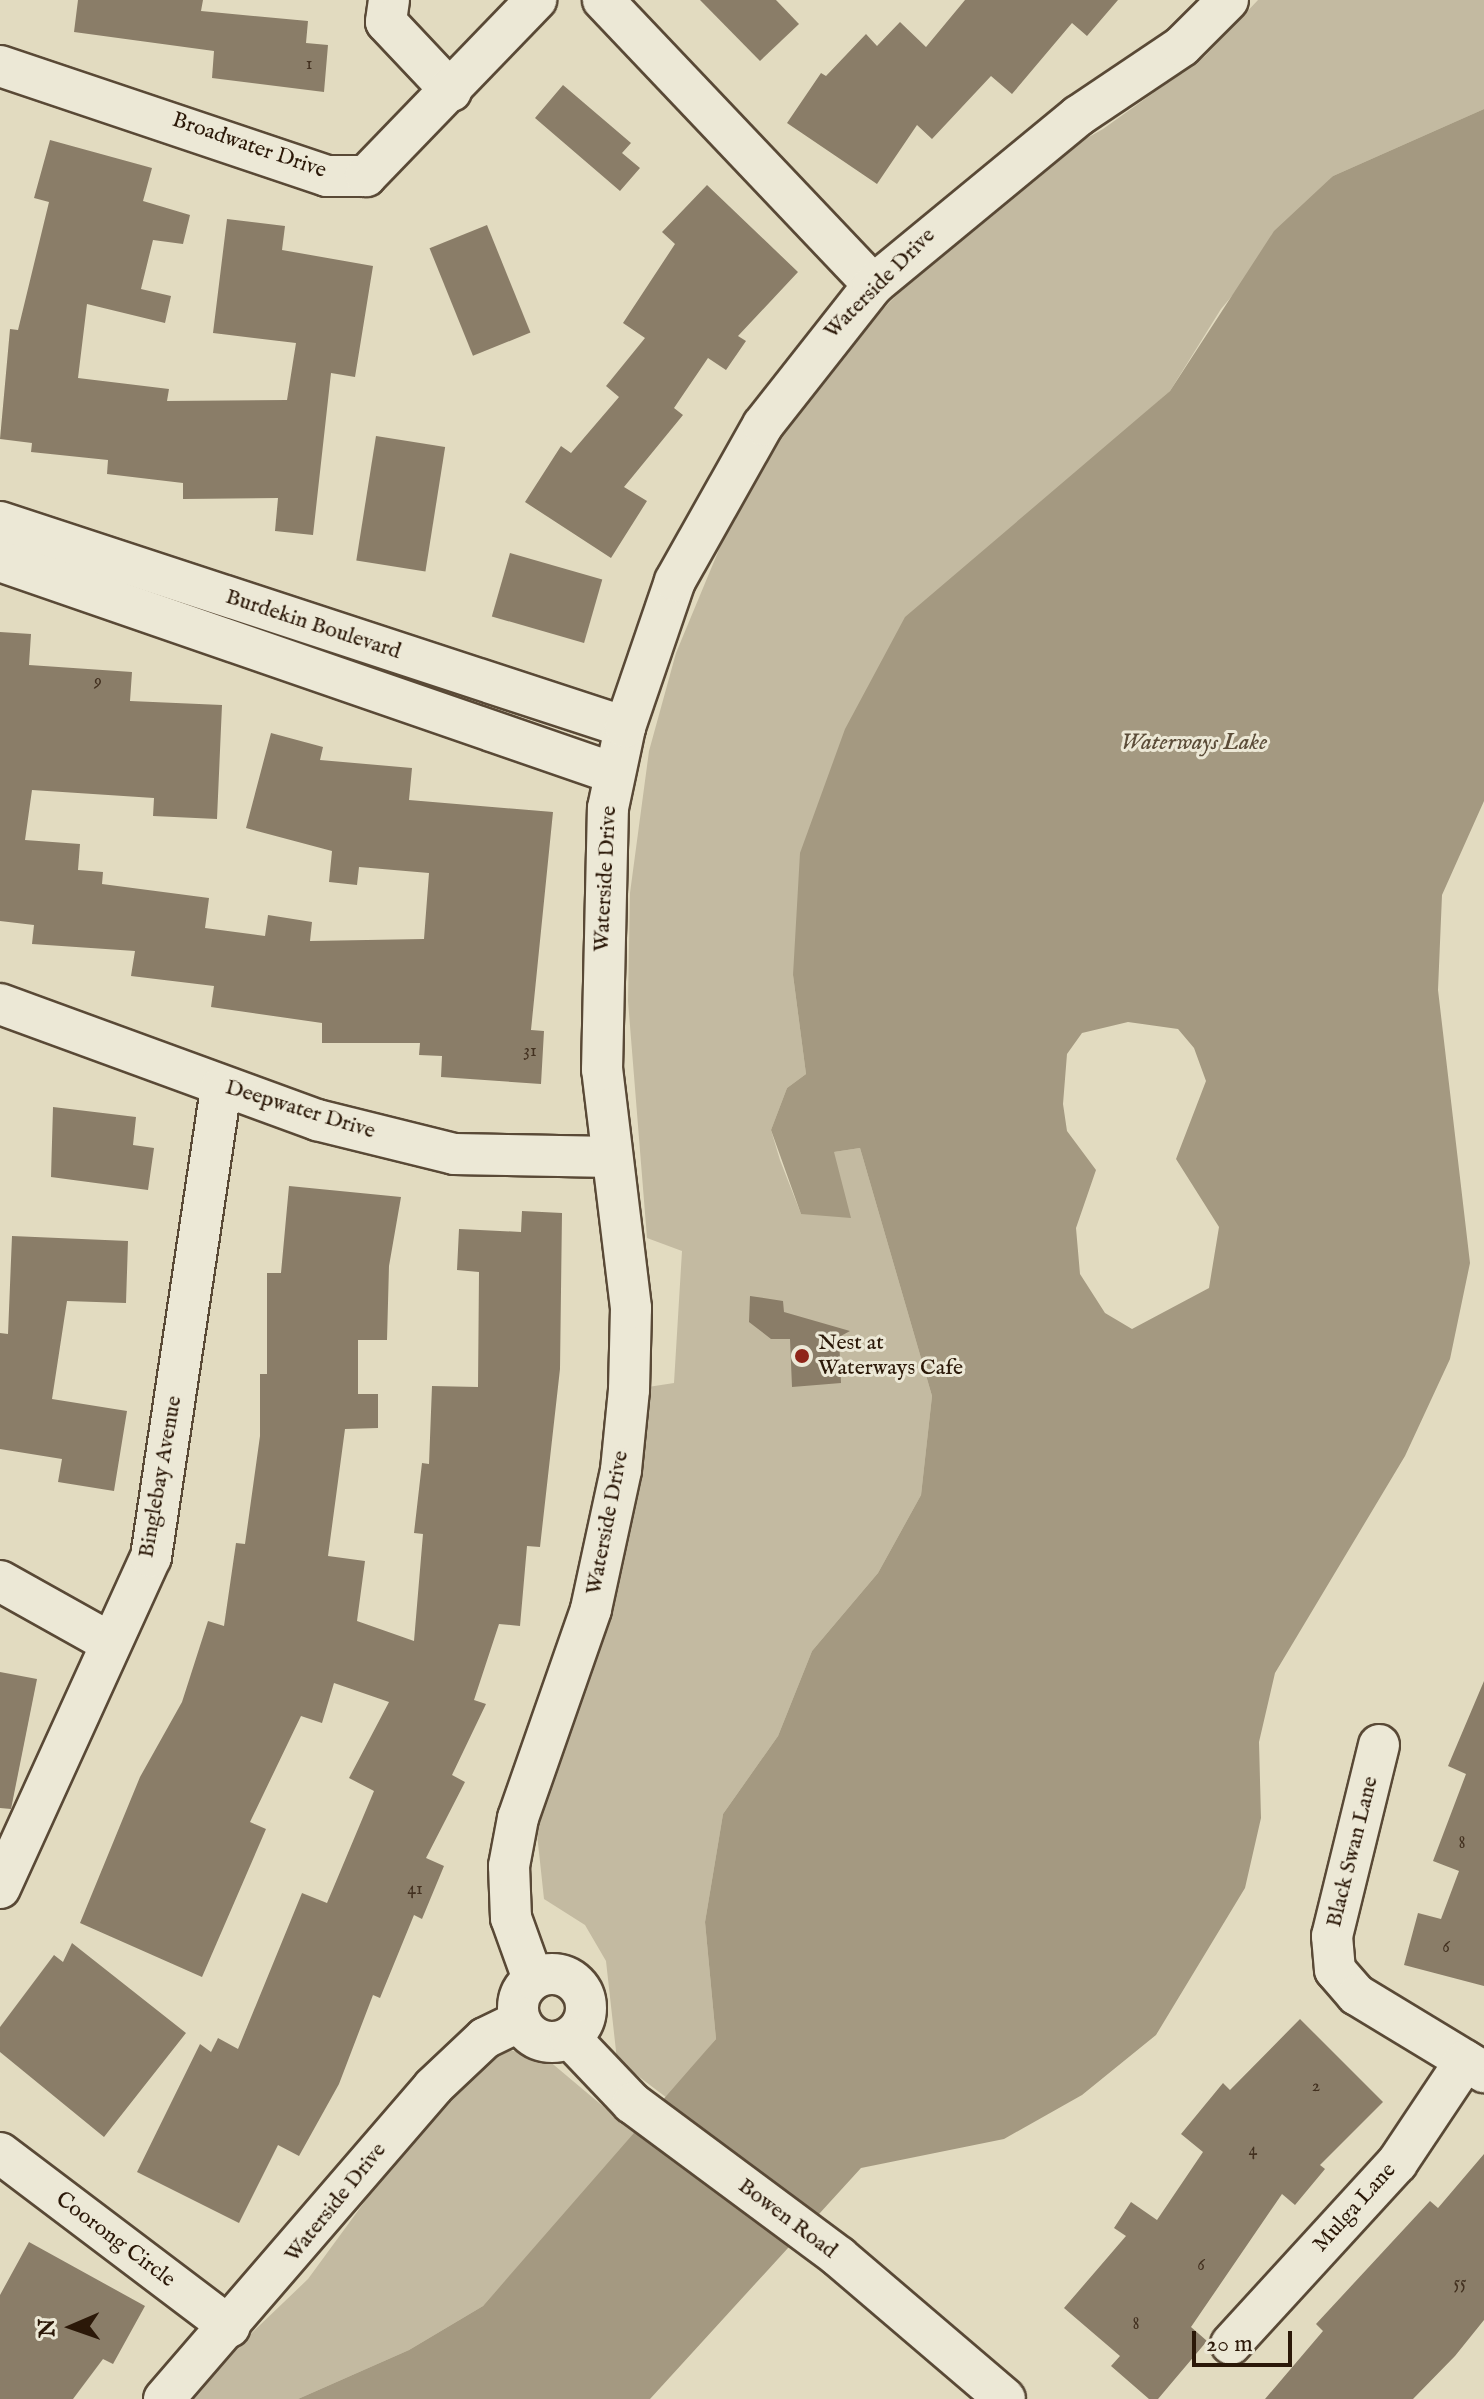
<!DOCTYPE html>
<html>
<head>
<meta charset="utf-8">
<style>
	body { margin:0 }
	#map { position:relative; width:1484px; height:2399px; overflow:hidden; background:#e2dbc0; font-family:"IM FELL English",serif }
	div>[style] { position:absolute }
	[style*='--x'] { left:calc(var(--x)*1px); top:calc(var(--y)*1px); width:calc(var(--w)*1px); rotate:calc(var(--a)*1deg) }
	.green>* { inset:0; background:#c3baa1 }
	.water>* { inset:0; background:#a49981 }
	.building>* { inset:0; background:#8a7d68; transform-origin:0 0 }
	.roads { filter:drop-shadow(2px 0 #594936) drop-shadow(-2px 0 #594936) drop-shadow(0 2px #594936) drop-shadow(0 -2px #594936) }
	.minor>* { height:40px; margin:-20px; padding:0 20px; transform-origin:20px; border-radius:20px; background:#ece8d6 }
	.minor>.ring { margin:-20px; padding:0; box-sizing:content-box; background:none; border:40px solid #ece8d6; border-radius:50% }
	.dots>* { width:22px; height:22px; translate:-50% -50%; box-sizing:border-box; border:4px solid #ece8d6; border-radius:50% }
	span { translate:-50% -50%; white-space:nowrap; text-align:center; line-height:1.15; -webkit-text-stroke:6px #ece8d6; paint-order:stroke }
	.number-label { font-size:18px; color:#433120 }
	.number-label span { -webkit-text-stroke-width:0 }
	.street-label { font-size:22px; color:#2b1808 }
	.poi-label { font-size:22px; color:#2b1808 }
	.left { translate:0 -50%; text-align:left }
	.water-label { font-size:24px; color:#5b4c38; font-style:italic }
	.north { position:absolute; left:32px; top:2287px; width:80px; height:80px; -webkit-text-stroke:6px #ece8d6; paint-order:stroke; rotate:268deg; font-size:22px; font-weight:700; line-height:32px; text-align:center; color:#2b1808 }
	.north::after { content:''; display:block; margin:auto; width:28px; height:36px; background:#2b1808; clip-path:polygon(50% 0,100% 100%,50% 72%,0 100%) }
	.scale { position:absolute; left:1192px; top:2331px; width:100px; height:36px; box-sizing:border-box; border:4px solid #2b1808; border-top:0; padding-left:10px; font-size:24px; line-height:28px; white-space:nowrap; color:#2b1808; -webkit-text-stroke:6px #ece8d6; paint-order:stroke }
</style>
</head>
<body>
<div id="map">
	<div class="green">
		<div style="clip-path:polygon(1258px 0,1484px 0,1484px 109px,1333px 176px,1221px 309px,1170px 391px,1085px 466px,793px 975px,806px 1074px,787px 1088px,771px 1130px,780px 1160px,801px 1214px,834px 1152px,860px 1148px,932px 1396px,921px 1495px,878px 1573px,812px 1651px,778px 1736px,723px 1814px,705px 1922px,716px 2039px,667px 2098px,617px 2060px,606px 1961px,585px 1925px,544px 1899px,534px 1806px,648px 1387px,674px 1383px,682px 1251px,647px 1238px,628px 1001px,630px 893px,649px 751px,676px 653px,740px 499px,824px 369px,1006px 184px,1103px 129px,1205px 56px)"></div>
		<div style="clip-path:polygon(499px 2047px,548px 2060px,636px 2134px,483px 2306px,409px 2350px,298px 2399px,183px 2399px,308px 2279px,442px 2096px)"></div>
	</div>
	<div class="water">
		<div style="clip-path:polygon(evenodd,1484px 109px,1484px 801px,1442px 895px,1438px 990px,1470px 1263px,1450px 1359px,1405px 1456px,1275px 1673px,1259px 1742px,1261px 1818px,1245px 1888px,1156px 2035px,1082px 2095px,1004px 2139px,861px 2168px,650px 2399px,298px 2399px,409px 2350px,483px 2306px,716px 2039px,705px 1922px,723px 1814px,778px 1736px,812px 1651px,878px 1573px,921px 1495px,932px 1396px,860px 1148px,834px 1152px,851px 1218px,801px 1214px,771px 1130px,787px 1088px,806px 1074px,793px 975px,800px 853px,845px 729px,905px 617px,1170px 391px,1274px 231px,1333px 176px,1484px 109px,1128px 1022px,1178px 1029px,1194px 1048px,1206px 1081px,1176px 1159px,1219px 1227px,1209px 1288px,1132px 1329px,1105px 1313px,1080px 1274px,1076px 1228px,1096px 1170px,1067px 1131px,1063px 1104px,1067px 1054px,1082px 1033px,1128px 1022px)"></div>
	</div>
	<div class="building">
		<div style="clip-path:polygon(78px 0,203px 0,201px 11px,308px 21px,306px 43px,328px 45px,324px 92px,212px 78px,214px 51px,74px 32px)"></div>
		<div style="clip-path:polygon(700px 0,776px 0,799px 24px,760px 61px)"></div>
		<div style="clip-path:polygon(965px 0,1118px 0,1087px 36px,1072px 23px,1012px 94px,991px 76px,932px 139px,917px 125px,877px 184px,787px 123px,821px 73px,826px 76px,866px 34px,877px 46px,900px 22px,926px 47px)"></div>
		<div style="clip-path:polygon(563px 85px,631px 143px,622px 153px,640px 168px,620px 191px,535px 118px)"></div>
		<div style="clip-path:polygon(50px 140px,152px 168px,143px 201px,190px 215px,183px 244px,153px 240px,141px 289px,171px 296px,165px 323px,87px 304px,78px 378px,169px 389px,167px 401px,287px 400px,296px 343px,213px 333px,227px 219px,285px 226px,282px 250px,373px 266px,355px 377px,331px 373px,313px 535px,275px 531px,278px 498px,183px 499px,183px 483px,107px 474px,108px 460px,31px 452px,32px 443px,0 439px,10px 329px,18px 330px,49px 202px,34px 198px)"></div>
		<div style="clip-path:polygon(707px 185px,798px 272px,738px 336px,746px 341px,726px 370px,708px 358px,674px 408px,683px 415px,624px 487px,647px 501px,611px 558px,525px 502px,561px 446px,571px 453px,619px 397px,606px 386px,645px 338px,623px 323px,675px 244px,662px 232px)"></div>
		<div style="left:487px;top:225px;width:116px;height:62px;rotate:68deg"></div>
		<div style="left:376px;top:436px;width:70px;height:126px;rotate:9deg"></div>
		<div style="left:510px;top:553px;width:96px;height:66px;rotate:16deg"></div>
		<div style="clip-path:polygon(0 632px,31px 634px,29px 665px,132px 672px,130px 701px,222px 705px,217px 819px,153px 816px,154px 798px,32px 790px,25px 840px,80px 844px,78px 870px,103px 872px,102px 884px,209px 898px,205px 928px,265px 936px,268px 915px,312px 922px,310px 941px,424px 939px,429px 873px,359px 867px,357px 885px,329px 882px,332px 851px,246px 828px,271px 733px,323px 747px,320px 760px,412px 768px,409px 800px,553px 812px,531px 1030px,544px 1031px,541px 1084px,441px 1077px,442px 1056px,419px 1055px,420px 1043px,322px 1043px,322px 1023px,211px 1007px,214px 986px,131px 976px,135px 951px,32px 944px,34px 925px,0 921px)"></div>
		<div style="clip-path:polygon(53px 1107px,136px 1117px,133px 1145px,154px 1148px,148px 1190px,51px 1177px)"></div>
		<div style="clip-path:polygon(289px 1186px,401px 1197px,389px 1266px,387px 1340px,358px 1340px,358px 1394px,378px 1394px,378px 1428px,345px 1429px,328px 1556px,365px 1561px,357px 1621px,414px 1641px,423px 1534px,414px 1533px,422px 1463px,429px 1464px,432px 1386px,478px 1387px,479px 1272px,457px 1270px,459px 1229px,521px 1232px,522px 1211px,562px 1213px,560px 1369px,540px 1547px,527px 1546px,520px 1626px,499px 1624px,474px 1700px,486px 1704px,452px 1775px,465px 1782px,426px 1858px,444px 1866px,422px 1919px,414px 1915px,380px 1998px,373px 1995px,339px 2084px,299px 2156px,278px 2145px,239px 2223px,137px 2172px,200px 2044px,211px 2052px,218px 2038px,238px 2049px,302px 1893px,327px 1903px,374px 1791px,349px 1778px,389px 1702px,334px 1683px,322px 1723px,301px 1716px,250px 1822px,266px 1829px,202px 1977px,80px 1923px,140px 1777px,182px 1702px,208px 1621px,224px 1626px,236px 1543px,245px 1544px,260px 1436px,260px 1374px,267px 1374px,267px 1273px,281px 1273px)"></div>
		<div style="clip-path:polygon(12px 1236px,128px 1241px,126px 1303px,67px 1301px,52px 1399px,127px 1411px,114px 1491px,58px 1482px,62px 1459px,0 1449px,0 1333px,8px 1334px)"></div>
		<div style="clip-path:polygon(750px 1296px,783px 1301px,784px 1312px,850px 1331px,839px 1337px,841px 1383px,792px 1387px,790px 1339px,771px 1339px,749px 1322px)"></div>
		<div style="clip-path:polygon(0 1672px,37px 1679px,11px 1809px,0 1808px)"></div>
		<div style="clip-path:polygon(1484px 1681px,1484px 1986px,1404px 1965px,1418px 1913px,1441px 1919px,1459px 1871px,1433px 1861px,1466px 1774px,1448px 1766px)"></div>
		<div style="clip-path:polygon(72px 1943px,186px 2033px,104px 2137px,0 2052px,0 2027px,54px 1955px,63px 1962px)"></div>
		<div style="clip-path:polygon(1300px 2019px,1383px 2102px,1320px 2165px,1325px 2169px,1295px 2205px,1282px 2194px,1191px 2327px,1207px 2341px,1158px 2399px,1149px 2399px,1111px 2366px,1120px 2356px,1064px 2308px,1126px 2236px,1114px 2228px,1131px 2202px,1157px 2220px,1203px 2152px,1181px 2134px,1223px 2083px,1230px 2090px)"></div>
		<div style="clip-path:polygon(1484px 2154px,1484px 2320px,1455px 2356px,1413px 2399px,1265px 2399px,1323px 2331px,1316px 2324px,1430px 2201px,1438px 2208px)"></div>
		<div style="clip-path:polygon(29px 2242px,145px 2306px,113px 2364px,103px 2359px,73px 2399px,0 2399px,0 2295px)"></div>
	</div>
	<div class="roads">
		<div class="minor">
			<div style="--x:389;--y:0;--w:22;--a:98"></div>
			<div style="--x:386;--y:22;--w:95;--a:46.7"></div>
			<div style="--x:603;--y:0;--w:393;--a:46.5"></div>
			<div style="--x:0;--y:66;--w:345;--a:18.6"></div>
			<div style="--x:327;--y:176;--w:39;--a:0"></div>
			<div style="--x:366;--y:176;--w:245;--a:-46"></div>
			<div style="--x:0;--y:522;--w:658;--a:18.16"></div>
			<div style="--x:0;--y:561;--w:649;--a:19.08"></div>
			<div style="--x:0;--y:1004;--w:338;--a:20.1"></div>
			<div style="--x:317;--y:1120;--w:141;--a:13.9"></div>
			<div style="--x:454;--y:1154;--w:158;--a:1.1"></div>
			<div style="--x:0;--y:1581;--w:127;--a:29.2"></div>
			<div style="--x:1379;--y:1745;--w:197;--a:103.8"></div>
			<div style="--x:1332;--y:1936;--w:34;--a:85"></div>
			<div style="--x:1335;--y:1970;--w:33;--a:49"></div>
			<div style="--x:1357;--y:1995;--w:149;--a:31.2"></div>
			<div style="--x:0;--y:1888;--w:364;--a:-65.5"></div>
			<div style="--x:151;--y:1557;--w:476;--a:-81.5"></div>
			<div class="ring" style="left:518px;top:1974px;width:28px;height:28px"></div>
			<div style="--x:533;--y:1979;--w:65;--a:-109.8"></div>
			<div style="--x:511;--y:1918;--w:52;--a:-92.2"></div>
			<div style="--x:509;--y:1866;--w:49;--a:-79.4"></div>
			<div style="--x:518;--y:1818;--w:221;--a:-70.7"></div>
			<div style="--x:591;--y:1609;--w:142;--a:-77.8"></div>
			<div style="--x:621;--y:1470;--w:80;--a:-84.3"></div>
			<div style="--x:629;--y:1390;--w:82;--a:-88.6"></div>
			<div style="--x:631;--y:1308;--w:240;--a:-96.9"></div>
			<div style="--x:602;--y:1070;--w:262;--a:-88.7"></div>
			<div style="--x:608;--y:808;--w:83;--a:-78.1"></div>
			<div style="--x:625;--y:727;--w:154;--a:-71.1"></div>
			<div style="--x:675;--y:581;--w:179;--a:-60.6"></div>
			<div style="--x:763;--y:425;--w:178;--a:-51.8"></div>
			<div style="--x:873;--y:285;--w:266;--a:-39.5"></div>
			<div style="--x:1078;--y:116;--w:125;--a:-33.9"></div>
			<div style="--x:1182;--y:46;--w:65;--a:-45"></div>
			<div style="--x:570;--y:2038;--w:90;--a:46.4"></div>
			<div style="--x:632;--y:2103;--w:258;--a:36.6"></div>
			<div style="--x:839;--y:2257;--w:218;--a:40.5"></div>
			<div style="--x:0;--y:2153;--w:288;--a:37.1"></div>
			<div style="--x:1231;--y:2344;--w:246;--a:-47.5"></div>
			<div style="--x:1397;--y:2163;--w:123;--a:-56.3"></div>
			<div style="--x:164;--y:2399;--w:412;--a:-49.2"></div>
			<div style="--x:433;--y:2087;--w:71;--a:-43.3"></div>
			<div style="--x:485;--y:2038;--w:39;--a:-26"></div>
		</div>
	</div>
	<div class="dots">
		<div style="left:802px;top:1356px;background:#8f2418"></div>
	</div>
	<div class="number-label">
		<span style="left:309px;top:65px">1</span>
		<span style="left:98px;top:682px">9</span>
		<span style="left:530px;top:1052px">31</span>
		<span style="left:1462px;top:1844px">8</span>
		<span style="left:415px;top:1890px">41</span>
		<span style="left:1446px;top:1948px">6</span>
		<span style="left:1316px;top:2087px">2</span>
		<span style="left:1253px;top:2151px">4</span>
		<span style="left:1201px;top:2266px">6</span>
		<span style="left:1460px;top:2284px">55</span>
		<span style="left:1136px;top:2325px">8</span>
	</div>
	<div class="street-label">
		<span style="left:249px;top:146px;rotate:19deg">Broadwater Drive</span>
		<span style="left:880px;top:284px;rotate:-45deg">Waterside Drive</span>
		<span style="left:313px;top:625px;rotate:18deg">Burdekin Boulevard</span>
		<span style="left:606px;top:879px;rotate:-87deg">Waterside Drive</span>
		<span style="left:300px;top:1110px;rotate:17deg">Deepwater Drive</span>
		<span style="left:161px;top:1477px;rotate:-80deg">Binglebay Avenue</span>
		<span style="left:608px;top:1523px;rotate:-79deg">Waterside Drive</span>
		<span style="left:1353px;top:1852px;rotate:-76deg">Black Swan Lane</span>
		<span style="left:336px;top:2203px;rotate:-51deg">Waterside Drive</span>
		<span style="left:1355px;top:2208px;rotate:-48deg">Mulga Lane</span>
		<span style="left:787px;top:2219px;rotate:37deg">Bowen Road</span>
		<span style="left:115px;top:2240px;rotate:37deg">Coorong Circle</span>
	</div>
	<div class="poi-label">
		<span class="left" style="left:818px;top:1356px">Nest at<br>Waterways Cafe</span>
	</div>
	<div class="water-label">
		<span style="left:1194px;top:743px">Waterways Lake</span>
	</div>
	<div class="north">N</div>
	<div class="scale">20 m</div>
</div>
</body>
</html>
